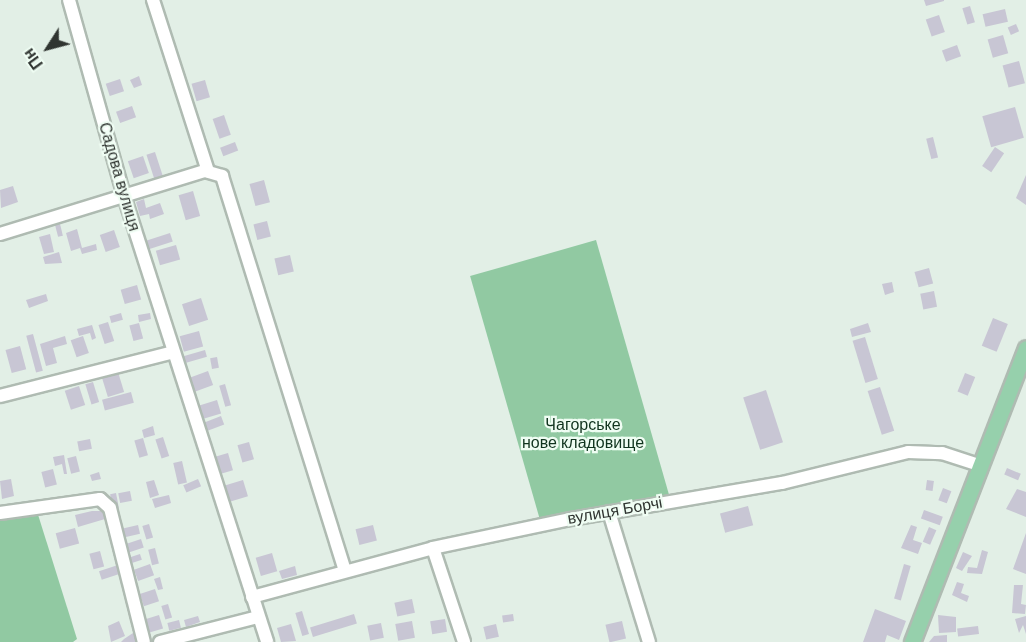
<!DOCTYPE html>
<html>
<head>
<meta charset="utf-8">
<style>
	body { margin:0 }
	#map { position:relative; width:1026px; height:642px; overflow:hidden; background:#e2efe6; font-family:"DM Sans",sans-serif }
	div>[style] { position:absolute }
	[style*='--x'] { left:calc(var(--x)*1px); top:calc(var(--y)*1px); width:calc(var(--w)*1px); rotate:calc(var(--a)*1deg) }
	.green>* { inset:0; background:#91c9a2; transform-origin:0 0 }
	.building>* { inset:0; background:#c8c6d4; transform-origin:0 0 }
	.roads { filter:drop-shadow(2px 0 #afbbb2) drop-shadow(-2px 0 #afbbb2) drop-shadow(0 2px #afbbb2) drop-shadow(0 -2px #afbbb2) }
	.minor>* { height:12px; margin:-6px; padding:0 6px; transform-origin:6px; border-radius:6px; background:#fff }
	.major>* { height:15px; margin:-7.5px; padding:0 7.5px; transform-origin:7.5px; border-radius:7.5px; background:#96d0ac }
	span { translate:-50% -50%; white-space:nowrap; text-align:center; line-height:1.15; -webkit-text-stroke:4.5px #effdf3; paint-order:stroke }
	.street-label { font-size:16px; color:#303531 }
	.park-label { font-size:16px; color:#10341e }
	.north { position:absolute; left:18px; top:18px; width:60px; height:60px; -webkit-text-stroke:4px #effdf3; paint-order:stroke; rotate:234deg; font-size:16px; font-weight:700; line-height:24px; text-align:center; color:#303531 }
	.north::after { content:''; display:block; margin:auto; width:21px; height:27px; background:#303531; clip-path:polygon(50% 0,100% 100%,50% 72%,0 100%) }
</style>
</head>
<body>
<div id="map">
	<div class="green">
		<div style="left:596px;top:240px;width:267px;height:131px;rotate:74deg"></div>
		<div style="clip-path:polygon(35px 505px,77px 639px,73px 642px,0 642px,0 511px)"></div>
	</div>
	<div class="building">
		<div style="clip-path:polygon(924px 0,944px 0,944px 1px,926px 6px)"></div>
		<div style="left:970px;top:6px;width:17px;height:8px;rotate:73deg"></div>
		<div style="left:1005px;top:9px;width:13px;height:23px;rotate:77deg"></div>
		<div style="left:939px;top:15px;width:18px;height:14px;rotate:71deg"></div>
		<div style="left:1016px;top:24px;width:8px;height:9px;rotate:67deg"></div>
		<div style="left:1003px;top:35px;width:19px;height:16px;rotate:74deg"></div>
		<div style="left:957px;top:45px;width:12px;height:16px;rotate:70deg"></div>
		<div style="left:1019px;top:61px;width:23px;height:17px;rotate:75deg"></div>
		<div style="clip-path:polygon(139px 76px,142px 85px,134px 88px,130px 80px)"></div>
		<div style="left:120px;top:79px;width:13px;height:15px;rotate:72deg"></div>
		<div style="left:205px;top:80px;width:18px;height:14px;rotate:74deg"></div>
		<div style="left:132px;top:106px;width:12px;height:17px;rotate:70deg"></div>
		<div style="left:1015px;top:107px;width:32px;height:34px;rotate:74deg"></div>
		<div style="left:224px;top:115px;width:21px;height:12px;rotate:71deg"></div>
		<div style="left:933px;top:137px;width:21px;height:7px;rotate:76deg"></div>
		<div style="left:235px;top:142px;width:9px;height:16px;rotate:69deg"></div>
		<div style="left:995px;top:147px;width:11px;height:23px;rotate:34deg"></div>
		<div style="left:155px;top:152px;width:29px;height:9px;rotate:72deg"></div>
		<div style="left:143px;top:156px;width:18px;height:16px;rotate:71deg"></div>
		<div style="clip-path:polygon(1026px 175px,1026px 205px,1016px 198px)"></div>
		<div style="left:264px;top:180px;width:23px;height:15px;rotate:75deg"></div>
		<div style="clip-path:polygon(13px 186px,18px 202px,1px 208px,0 190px)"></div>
		<div style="left:193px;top:191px;width:26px;height:15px;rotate:74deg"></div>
		<div style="clip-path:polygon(144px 199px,146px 208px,160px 203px,164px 214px,150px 219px,149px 214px,140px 216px,136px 202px)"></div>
		<div style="left:267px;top:221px;width:16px;height:14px;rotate:76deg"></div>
		<div style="left:60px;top:224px;width:12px;height:5px;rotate:76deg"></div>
		<div style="clip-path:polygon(77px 229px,82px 248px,96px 244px,97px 250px,82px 254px,80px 248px,71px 251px,66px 233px)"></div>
		<div style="left:114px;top:230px;width:18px;height:15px;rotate:71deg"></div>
		<div style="left:170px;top:233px;width:9px;height:26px;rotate:72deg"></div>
		<div style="clip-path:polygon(50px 234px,54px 252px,44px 254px,39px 237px)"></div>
		<div style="left:176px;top:245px;width:15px;height:21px;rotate:74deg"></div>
		<div style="clip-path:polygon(59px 252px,62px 263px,45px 264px,43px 257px)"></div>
		<div style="left:290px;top:255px;width:17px;height:16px;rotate:77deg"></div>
		<div style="left:929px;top:268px;width:16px;height:15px;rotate:75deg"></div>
		<div style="clip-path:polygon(892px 282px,894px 292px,885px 295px,882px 284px)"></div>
		<div style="left:137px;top:285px;width:15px;height:17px;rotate:74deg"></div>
		<div style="left:934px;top:291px;width:16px;height:14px;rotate:79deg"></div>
		<div style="clip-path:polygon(46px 294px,48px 301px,29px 308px,26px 300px)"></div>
		<div style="left:201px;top:298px;width:23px;height:20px;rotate:72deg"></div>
		<div style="left:121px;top:313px;width:7px;height:12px;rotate:74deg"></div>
		<div style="clip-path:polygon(150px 313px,151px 319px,139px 322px,138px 315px)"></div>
		<div style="left:993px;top:318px;width:16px;height:30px;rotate:22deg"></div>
		<div style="left:108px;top:322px;width:20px;height:10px;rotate:72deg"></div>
		<div style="left:139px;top:323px;width:16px;height:10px;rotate:75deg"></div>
		<div style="clip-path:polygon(868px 323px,871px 332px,852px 337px,850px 329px)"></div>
		<div style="clip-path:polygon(92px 325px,96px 338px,92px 340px,90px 333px,79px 336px,77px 329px)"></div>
		<div style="left:199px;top:331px;width:16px;height:20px;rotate:75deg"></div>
		<div style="left:33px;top:334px;width:38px;height:7px;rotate:75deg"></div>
		<div style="clip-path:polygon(65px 336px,67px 344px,53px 348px,57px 363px,46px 366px,40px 344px)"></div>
		<div style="left:83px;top:336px;width:18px;height:13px;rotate:71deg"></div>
		<div style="left:865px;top:337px;width:44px;height:13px;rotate:73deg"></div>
		<div style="left:20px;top:346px;width:24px;height:15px;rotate:75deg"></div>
		<div style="left:205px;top:350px;width:7px;height:26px;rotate:74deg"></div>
		<div style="left:217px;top:357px;width:11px;height:7px;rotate:80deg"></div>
		<div style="left:208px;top:371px;width:15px;height:21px;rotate:70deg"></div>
		<div style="left:118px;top:372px;width:21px;height:17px;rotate:73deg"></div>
		<div style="left:965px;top:373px;width:11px;height:20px;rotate:22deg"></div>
		<div style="left:93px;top:382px;width:21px;height:8px;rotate:73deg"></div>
		<div style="left:225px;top:384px;width:22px;height:6px;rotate:74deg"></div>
		<div style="left:79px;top:386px;width:20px;height:15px;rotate:72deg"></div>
		<div style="left:880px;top:387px;width:46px;height:13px;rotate:72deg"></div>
		<div style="left:766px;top:390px;width:55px;height:24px;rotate:72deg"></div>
		<div style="left:131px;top:392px;width:11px;height:30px;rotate:75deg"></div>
		<div style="left:217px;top:400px;width:14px;height:21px;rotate:73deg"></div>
		<div style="left:221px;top:416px;width:9px;height:22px;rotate:69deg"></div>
		<div style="clip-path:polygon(153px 426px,155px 435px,144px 438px,142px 430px)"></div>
		<div style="left:163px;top:437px;width:20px;height:8px;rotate:72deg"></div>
		<div style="left:143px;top:438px;width:18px;height:9px;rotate:74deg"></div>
		<div style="left:90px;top:439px;width:10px;height:13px;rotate:79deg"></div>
		<div style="left:249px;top:442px;width:18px;height:12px;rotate:74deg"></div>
		<div style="left:228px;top:453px;width:18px;height:16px;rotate:74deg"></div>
		<div style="clip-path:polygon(64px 455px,67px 474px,64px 474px,62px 464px,55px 466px,53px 457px)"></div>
		<div style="left:76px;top:456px;width:16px;height:9px;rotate:76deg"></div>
		<div style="left:182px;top:461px;width:22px;height:9px;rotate:77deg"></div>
		<div style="left:1007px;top:468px;width:15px;height:7px;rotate:23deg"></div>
		<div style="left:53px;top:469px;width:16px;height:12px;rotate:76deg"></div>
		<div style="clip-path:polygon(99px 472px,101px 479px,92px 481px,90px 475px)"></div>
		<div style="clip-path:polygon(11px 479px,14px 496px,2px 499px,0 481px)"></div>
		<div style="left:198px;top:479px;width:8px;height:16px;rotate:67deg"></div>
		<div style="clip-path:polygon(154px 480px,159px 495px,150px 498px,146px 482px)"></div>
		<div style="left:243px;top:480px;width:17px;height:19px;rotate:73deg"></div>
		<div style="left:927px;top:480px;width:7px;height:10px;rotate:8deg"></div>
		<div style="left:943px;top:488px;width:9px;height:13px;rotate:21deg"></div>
		<div style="clip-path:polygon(1017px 489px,1026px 492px,1026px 517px,1006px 509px)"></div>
		<div style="left:130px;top:491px;width:10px;height:12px;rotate:79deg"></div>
		<div style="left:116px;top:493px;width:15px;height:6px;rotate:79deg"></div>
		<div style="clip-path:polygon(169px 495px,171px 503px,155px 508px,152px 499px)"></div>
		<div style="left:748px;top:506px;width:20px;height:29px;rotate:75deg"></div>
		<div style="left:924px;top:510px;width:20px;height:9px;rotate:20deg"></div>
		<div style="clip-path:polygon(92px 511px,104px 511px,105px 519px,78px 527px,75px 515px)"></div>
		<div style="left:149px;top:524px;width:14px;height:7px;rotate:73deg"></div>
		<div style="left:138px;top:525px;width:9px;height:20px;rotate:77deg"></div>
		<div style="left:373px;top:525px;width:16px;height:18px;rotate:76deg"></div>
		<div style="clip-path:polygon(911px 525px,917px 527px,913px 540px,922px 543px,918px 554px,901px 548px)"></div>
		<div style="left:929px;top:527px;width:8px;height:16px;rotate:23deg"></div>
		<div style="left:75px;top:528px;width:16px;height:20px;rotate:75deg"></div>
		<div style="clip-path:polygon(1026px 533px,1026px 574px,1013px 569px)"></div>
		<div style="left:141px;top:539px;width:9px;height:15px;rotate:72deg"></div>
		<div style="left:155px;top:548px;width:16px;height:7px;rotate:76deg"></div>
		<div style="clip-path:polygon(982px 550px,988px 552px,982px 574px,967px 573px,968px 567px,977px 568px)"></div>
		<div style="left:100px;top:551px;width:16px;height:11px;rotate:75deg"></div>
		<div style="clip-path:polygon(963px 552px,972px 556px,962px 571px,956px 568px)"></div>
		<div style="left:272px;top:553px;width:19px;height:17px;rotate:74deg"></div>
		<div style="left:140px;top:554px;width:6px;height:16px;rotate:72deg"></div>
		<div style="left:150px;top:564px;width:12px;height:17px;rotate:70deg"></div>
		<div style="left:904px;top:564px;width:7px;height:36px;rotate:16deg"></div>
		<div style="left:118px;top:565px;width:9px;height:20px;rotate:72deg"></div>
		<div style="clip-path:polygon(295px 566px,297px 575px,282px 579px,279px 571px)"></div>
		<div style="clip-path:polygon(160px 577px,163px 589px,158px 590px,154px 579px)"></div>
		<div style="clip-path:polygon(957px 582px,964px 584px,961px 593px,969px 596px,967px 602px,952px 595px)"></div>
		<div style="clip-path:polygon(1014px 585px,1023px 585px,1021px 604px,1026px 605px,1025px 614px,1012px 613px)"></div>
		<div style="left:155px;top:589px;width:13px;height:16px;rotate:72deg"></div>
		<div style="left:412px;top:599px;width:14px;height:18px;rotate:78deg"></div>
		<div style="left:168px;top:604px;width:14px;height:7px;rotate:73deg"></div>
		<div style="clip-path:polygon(875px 609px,906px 621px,899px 640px,887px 635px,885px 642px,863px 642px)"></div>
		<div style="left:302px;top:611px;width:24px;height:7px;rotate:73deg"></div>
		<div style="left:354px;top:614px;width:10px;height:46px;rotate:73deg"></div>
		<div style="left:513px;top:614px;width:7px;height:11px;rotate:82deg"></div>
		<div style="left:159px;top:615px;width:14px;height:16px;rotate:73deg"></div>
		<div style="clip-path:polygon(938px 615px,956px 617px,956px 632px,939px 633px)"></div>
		<div style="clip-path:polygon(198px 616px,200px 622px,186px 627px,184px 620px)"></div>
		<div style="clip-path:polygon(1026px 616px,1026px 634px,1023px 625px,1019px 633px,1015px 619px)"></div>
		<div style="left:445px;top:619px;width:13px;height:15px;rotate:81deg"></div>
		<div style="left:179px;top:620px;width:8px;height:12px;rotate:76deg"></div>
		<div style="clip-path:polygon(119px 621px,125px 636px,111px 642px,108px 626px)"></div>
		<div style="left:412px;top:621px;width:17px;height:17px;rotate:80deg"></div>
		<div style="left:622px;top:621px;width:18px;height:17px;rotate:77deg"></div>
		<div style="left:381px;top:623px;width:15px;height:14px;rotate:79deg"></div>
		<div style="clip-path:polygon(291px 624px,296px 641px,281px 642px,277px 628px)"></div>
		<div style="left:496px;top:624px;width:13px;height:13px;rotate:77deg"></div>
		<div style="left:978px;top:626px;width:8px;height:21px;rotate:83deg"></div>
		<div style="clip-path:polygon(133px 633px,138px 642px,121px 642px,124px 639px)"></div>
		<div style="clip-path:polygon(947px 635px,947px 642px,929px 642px,934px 636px)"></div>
	</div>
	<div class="roads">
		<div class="minor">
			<div style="--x:69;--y:0;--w:207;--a:74.3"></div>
			<div style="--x:125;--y:199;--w:465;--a:72.2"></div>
			<div style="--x:153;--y:0;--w:180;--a:72.2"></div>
			<div style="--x:0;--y:234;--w:214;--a:-17.1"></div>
			<div style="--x:205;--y:171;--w:18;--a:16"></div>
			<div style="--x:222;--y:176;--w:413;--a:72.7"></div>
			<div style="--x:0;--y:396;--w:179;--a:-14.2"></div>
			<div style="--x:609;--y:512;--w:136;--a:72.9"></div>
			<div style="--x:0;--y:513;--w:101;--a:-8"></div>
			<div style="--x:100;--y:499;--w:13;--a:42"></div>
			<div style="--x:110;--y:508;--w:138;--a:75.8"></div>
			<div style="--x:433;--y:548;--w:99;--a:71.7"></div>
			<div style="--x:252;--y:597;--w:188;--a:-15.1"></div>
			<div style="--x:433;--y:548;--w:141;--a:-11.9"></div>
			<div style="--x:571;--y:519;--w:214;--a:-9.7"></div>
			<div style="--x:782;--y:483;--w:130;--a:-13.8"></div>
			<div style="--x:908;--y:452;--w:34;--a:2"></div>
			<div style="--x:942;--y:453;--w:40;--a:18"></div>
			<div style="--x:160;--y:642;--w:101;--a:-14.3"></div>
		</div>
		<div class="major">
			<div style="--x:912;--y:642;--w:315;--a:-68.8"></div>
		</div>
	</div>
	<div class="street-label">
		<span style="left:119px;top:177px;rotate:74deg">Садова вулиця</span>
		<span style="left:615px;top:511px;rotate:-10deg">вулиця Борчі</span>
	</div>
	<div class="park-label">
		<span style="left:583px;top:434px">Чагорське<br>нове кладовище</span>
	</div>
	<div class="north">Пн</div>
</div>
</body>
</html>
